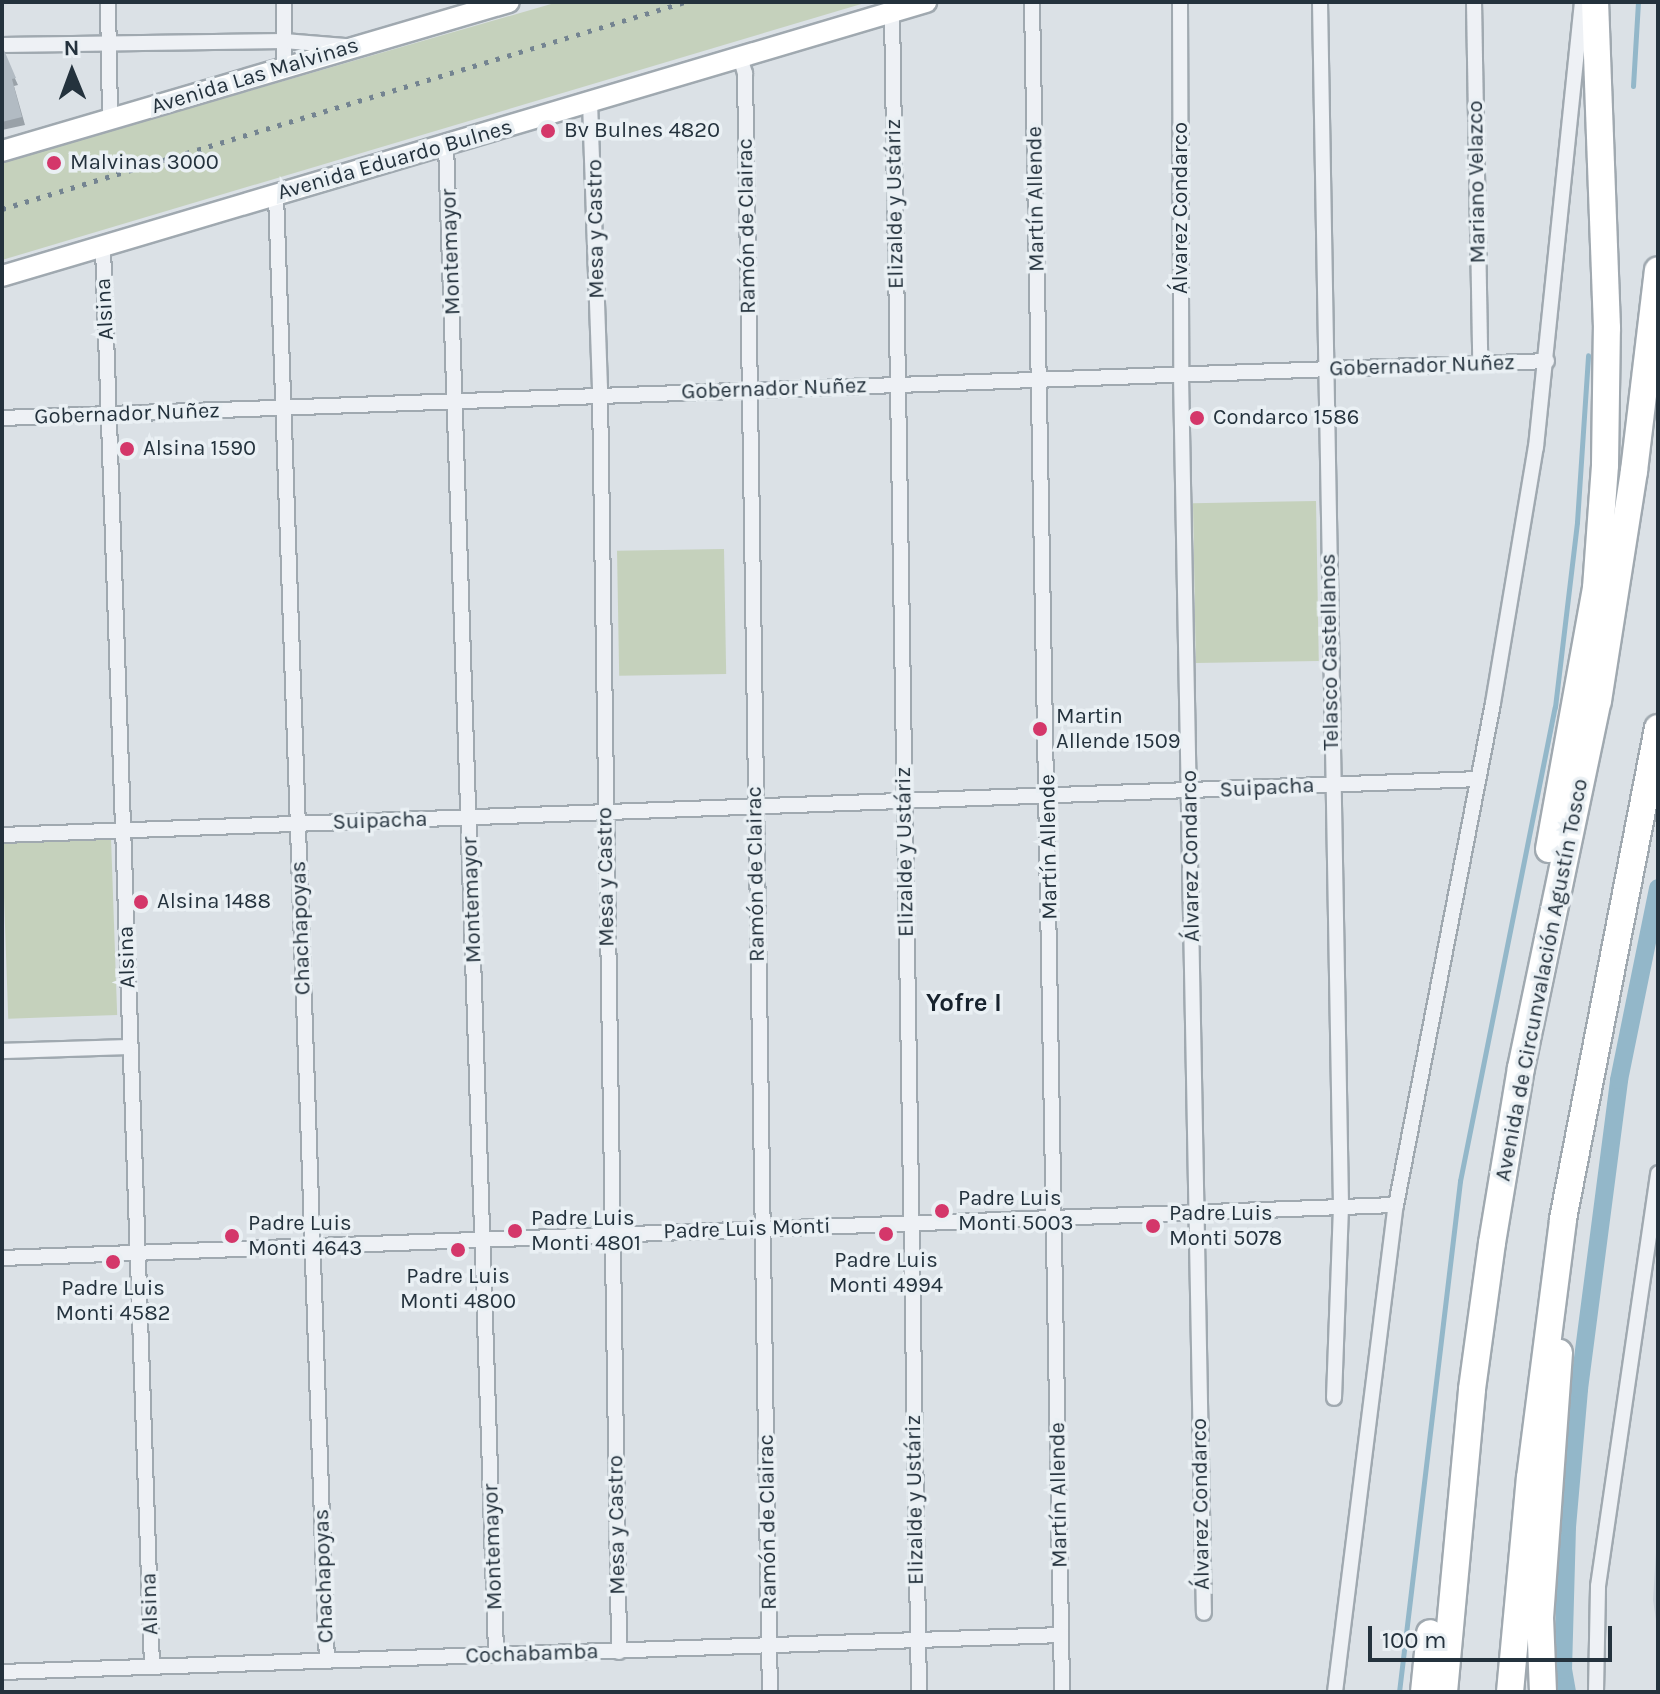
<!DOCTYPE html>
<html>
<head>
<meta charset="utf-8">
<style>
	body { margin:0 }
	#map { position:relative; width:1660px; height:1694px; overflow:hidden; background:#dbe1e6; font-family:Karla,sans-serif }
	div>[style] { position:absolute }
	[style*='--x'] { left:calc(var(--x)*1px); top:calc(var(--y)*1px); width:calc(var(--w)*1px); rotate:calc(var(--a)*1deg) }
	.built>* { inset:0; background:#c9d1d9 }
	.green>* { inset:0; background:#c5d1bc; transform-origin:0 0 }
	.stream>* { height:5px; margin:-2.5px; padding:0 2.5px; transform-origin:2.5px; border-radius:2.5px; background:#93b7c9 }
	.canal>* { height:18px; margin:-9px; padding:0 9px; transform-origin:9px; border-radius:9px; background:#93b7c9 }
	.roads { filter:drop-shadow(2px 0 #a0a9b0) drop-shadow(-2px 0 #a0a9b0) drop-shadow(0 2px #a0a9b0) drop-shadow(0 -2px #a0a9b0) }
	.minor>* { height:14px; margin:-7px; padding:0 7px; transform-origin:7px; border-radius:7px; background:#eef1f5 }
	.secondary>* { height:20px; margin:-10px; padding:0 10px; transform-origin:10px; border-radius:10px; background:#fff }
	.motorway>* { height:26px; margin:-13px; padding:0 13px; transform-origin:13px; border-radius:13px; background:#fff }
	.rail>* { height:5px; margin-top:-2.5px; transform-origin:0; background:repeating-linear-gradient(90deg,#748491 0 4px,transparent 0 12px) }
	.wall>* { inset:0; background:#99a1a8 }
	.building>* { inset:0; background:#b2bbc3 }
	.dots>* { width:22px; height:22px; translate:-50% -50%; box-sizing:border-box; border:4px solid #eaf0f4; border-radius:50% }
	span { translate:-50% -50%; white-space:nowrap; text-align:center; line-height:1.15; -webkit-text-stroke:7px #eaf0f4; paint-order:stroke }
	.street-label { font-size:22px; color:#24323d }
	.poi-label { font-size:22px; color:#24323d }
	.left { translate:0 -50%; text-align:left }
	.quarter-label { font-size:26px; color:#17222d; font-weight:700 }
	.frame { position:absolute; inset:0; border:4px solid #24323d; pointer-events:none }
	.north { position:absolute; left:32px; top:32px; width:80px; height:80px; -webkit-text-stroke:6px #eaf0f4; paint-order:stroke; rotate:359deg; font-size:22px; font-weight:700; line-height:32px; text-align:center; color:#24323d }
	.north::after { content:''; display:block; margin:auto; width:28px; height:36px; background:#24323d; clip-path:polygon(50% 0,100% 100%,50% 72%,0 100%) }
	.scale { position:absolute; left:1368px; top:1626px; width:244px; height:36px; box-sizing:border-box; border:4px solid #24323d; border-top:0; padding-left:10px; font-size:24px; line-height:28px; white-space:nowrap; color:#24323d; -webkit-text-stroke:6px #eaf0f4; paint-order:stroke }
</style>
</head>
<body>
<div id="map">
	<div class="built">
		<div style="clip-path:polygon(1658px 1521px,1658px 1633px,1653px 1600px)"></div>
	</div>
	<div class="green">
		<div style="clip-path:polygon(558px 2px,868px 2px,2px 260px,2px 162px)"></div>
		<div style="left:1316px;top:501px;width:160px;height:123px;rotate:89deg"></div>
		<div style="left:724px;top:549px;width:125px;height:107px;rotate:89deg"></div>
		<div style="left:111px;top:838px;width:177px;height:109px;rotate:88deg"></div>
	</div>
	<div class="stream">
		<div style="--x:1633;--y:86;--w:84;--a:-86.6"></div>
		<div style="--x:1399;--y:1692;--w:515;--a:-83.19"></div>
		<div style="--x:1460;--y:1181;--w:483;--a:-78.7"></div>
		<div style="--x:1555;--y:707;--w:186;--a:-83.2"></div>
		<div style="--x:1577;--y:522;--w:167;--a:-86.2"></div>
	</div>
	<div class="canal">
		<div style="--x:1567;--y:1692;--w:22;--a:-100"></div>
		<div style="--x:1563;--y:1670;--w:143;--a:-88.4"></div>
		<div style="--x:1567;--y:1527;--w:139;--a:-85"></div>
		<div style="--x:1579;--y:1389;--w:312;--a:-82.6"></div>
		<div style="--x:1619;--y:1080;--w:196;--a:-78.5"></div>
	</div>
	<div class="roads">
		<div class="minor">
			<div style="--x:108;--y:2;--w:119;--a:89"></div>
			<div style="--x:284;--y:2;--w:66;--a:90"></div>
			<div style="--x:1032;--y:2;--w:1690;--a:88.98"></div>
			<div style="--x:1180;--y:2;--w:373;--a:89.8"></div>
			<div style="--x:1181;--y:375;--w:1238;--a:88.94"></div>
			<div style="--x:1320;--y:2;--w:1205;--a:89"></div>
			<div style="--x:1341;--y:1207;--w:191;--a:92.1"></div>
			<div style="--x:1474;--y:2;--w:361;--a:89"></div>
			<div style="--x:892;--y:12;--w:1680;--a:89.08"></div>
			<div style="--x:2;--y:45;--w:282;--a:-0.8"></div>
			<div style="--x:284;--y:41;--w:61;--a:4.7"></div>
			<div style="--x:740;--y:57;--w:17;--a:73"></div>
			<div style="--x:745;--y:73;--w:1619;--a:89.12"></div>
			<div style="--x:590;--y:102;--w:292;--a:88"></div>
			<div style="--x:600;--y:394;--w:1258;--a:89.13"></div>
			<div style="--x:446;--y:144;--w:1512;--a:88.1"></div>
			<div style="--x:276;--y:195;--w:1467;--a:88.01"></div>
			<div style="--x:103;--y:248;--w:1419;--a:88.02"></div>
			<div style="--x:2;--y:418;--w:1546;--a:-2.11"></div>
			<div style="--x:2;--y:835;--w:1476;--a:-2.17"></div>
			<div style="--x:2;--y:1051;--w:128;--a:-1.8"></div>
			<div style="--x:2;--y:1258;--w:1395;--a:-2.18"></div>
			<div style="--x:2;--y:1672;--w:1060;--a:-2"></div>
			<div style="--x:1335;--y:1692;--w:491;--a:-82.9"></div>
			<div style="--x:1396;--y:1205;--w:511;--a:-79.06"></div>
			<div style="--x:1493;--y:703;--w:260;--a:-80.5"></div>
			<div style="--x:1536;--y:447;--w:447;--a:-84.1"></div>
			<div style="--x:1596;--y:1692;--w:106;--a:-88.9"></div>
			<div style="--x:1598;--y:1586;--w:417;--a:-81.7"></div>
		</div>
		<div class="secondary">
			<div style="--x:2;--y:151;--w:528;--a:-16.38"></div>
			<div style="--x:2;--y:276;--w:964;--a:-16.52"></div>
		</div>
		<div class="motorway">
			<div style="--x:1549;--y:849;--w:265;--a:-79.8"></div>
			<div style="--x:1596;--y:588;--w:123;--a:-85.8"></div>
			<div style="--x:1605;--y:465;--w:137;--a:-89.2"></div>
			<div style="--x:1607;--y:328;--w:326;--a:-92.1"></div>
			<div style="--x:1424;--y:1692;--w:59;--a:-84.2"></div>
			<div style="--x:1444;--y:1692;--w:304;--a:-84.7"></div>
			<div style="--x:1472;--y:1389;--w:147;--a:-82.2"></div>
			<div style="--x:1492;--y:1243;--w:177;--a:-80.6"></div>
			<div style="--x:1521;--y:1068;--w:375;--a:-78.2"></div>
			<div style="--x:1598;--y:701;--w:233;--a:-81.1"></div>
			<div style="--x:1634;--y:471;--w:202;--a:-83.2"></div>
			<div style="--x:1510;--y:1692;--w:215;--a:-84.7"></div>
			<div style="--x:1530;--y:1478;--w:261;--a:-82.7"></div>
			<div style="--x:1563;--y:1219;--w:500;--a:-79.05"></div>
			<div style="--x:1543;--y:1692;--w:74;--a:-92.3"></div>
			<div style="--x:1540;--y:1618;--w:266;--a:-85.9"></div>
		</div>
	</div>
	<div class="rail">
		<div style="--x:2;--y:209;--w:714;--a:-16.86"></div>
	</div>
	<div class="wall">
		<div style="clip-path:polygon(2px 50px,18px 85px,14px 86px,25px 125px,2px 130px)"></div>
	</div>
	<div class="building">
		<div style="clip-path:polygon(2px 50px,4px 50px,16px 78px,12px 79px,22px 117px,2px 122px)"></div>
	</div>
	<div class="dots">
		<div style="left:548px;top:131px;background:#d4376a"></div>
		<div style="left:54px;top:163px;background:#d4376a"></div>
		<div style="left:1197px;top:418px;background:#d4376a"></div>
		<div style="left:127px;top:449px;background:#d4376a"></div>
		<div style="left:1040px;top:729px;background:#d4376a"></div>
		<div style="left:141px;top:902px;background:#d4376a"></div>
		<div style="left:942px;top:1211px;background:#d4376a"></div>
		<div style="left:1153px;top:1226px;background:#d4376a"></div>
		<div style="left:515px;top:1231px;background:#d4376a"></div>
		<div style="left:886px;top:1234px;background:#d4376a"></div>
		<div style="left:232px;top:1236px;background:#d4376a"></div>
		<div style="left:458px;top:1250px;background:#d4376a"></div>
		<div style="left:113px;top:1262px;background:#d4376a"></div>
	</div>
	<div class="street-label">
		<span style="left:255px;top:76px;rotate:-17deg">Avenida Las Malvinas</span>
		<span style="left:395px;top:160px;rotate:-16deg">Avenida Eduardo Bulnes</span>
		<span style="left:1477px;top:182px;rotate:-91deg">Mariano Velazco</span>
		<span style="left:1036px;top:199px;rotate:-91deg">Martín Allende</span>
		<span style="left:895px;top:204px;rotate:-91deg">Elizalde y Ustáriz</span>
		<span style="left:1181px;top:208px;rotate:-90deg">Álvarez Condarco</span>
		<span style="left:747px;top:226px;rotate:-91deg">Ramón de Clairac</span>
		<span style="left:596px;top:229px;rotate:-91deg">Mesa y Castro</span>
		<span style="left:451px;top:252px;rotate:-92deg">Montemayor</span>
		<span style="left:105px;top:309px;rotate:-93deg">Alsina</span>
		<span style="left:1422px;top:366px;rotate:-2deg">Gobernador Nuñez</span>
		<span style="left:774px;top:389px;rotate:-2deg">Gobernador Nuñez</span>
		<span style="left:127px;top:414px;rotate:-2deg">Gobernador Nuñez</span>
		<span style="left:1330px;top:652px;rotate:-91deg">Telasco Castellanos</span>
		<span style="left:1267px;top:788px;rotate:-3deg">Suipacha</span>
		<span style="left:380px;top:821px;rotate:-2deg">Suipacha</span>
		<span style="left:1049px;top:847px;rotate:-91deg">Martín Allende</span>
		<span style="left:905px;top:852px;rotate:-91deg">Elizalde y Ustáriz</span>
		<span style="left:1191px;top:856px;rotate:-91deg">Álvarez Condarco</span>
		<span style="left:756px;top:874px;rotate:-91deg">Ramón de Clairac</span>
		<span style="left:606px;top:877px;rotate:-91deg">Mesa y Castro</span>
		<span style="left:472px;top:900px;rotate:-92deg">Montemayor</span>
		<span style="left:301px;top:928px;rotate:-92deg">Chachapoyas</span>
		<span style="left:127px;top:957px;rotate:-92deg">Alsina</span>
		<span style="left:1542px;top:980px;rotate:-79deg">Avenida de Circunvalación Agustín Tosco</span>
		<span style="left:747px;top:1229px;rotate:-2deg">Padre Luis Monti</span>
		<span style="left:1059px;top:1495px;rotate:-91deg">Martín Allende</span>
		<span style="left:915px;top:1500px;rotate:-91deg">Elizalde y Ustáriz</span>
		<span style="left:1201px;top:1504px;rotate:-91deg">Álvarez Condarco</span>
		<span style="left:768px;top:1522px;rotate:-91deg">Ramón de Clairac</span>
		<span style="left:617px;top:1525px;rotate:-91deg">Mesa y Castro</span>
		<span style="left:493px;top:1547px;rotate:-92deg">Montemayor</span>
		<span style="left:324px;top:1576px;rotate:-92deg">Chachapoyas</span>
		<span style="left:150px;top:1604px;rotate:-92deg">Alsina</span>
		<span style="left:532px;top:1654px;rotate:-2deg">Cochabamba</span>
	</div>
	<div class="poi-label">
		<span class="left" style="left:564px;top:131px">Bv Bulnes 4820</span>
		<span class="left" style="left:70px;top:163px">Malvinas 3000</span>
		<span class="left" style="left:1213px;top:418px">Condarco 1586</span>
		<span class="left" style="left:143px;top:449px">Alsina 1590</span>
		<span class="left" style="left:1056px;top:729px">Martin<br>Allende 1509</span>
		<span class="left" style="left:157px;top:902px">Alsina 1488</span>
		<span class="left" style="left:958px;top:1211px">Padre Luis<br>Monti 5003</span>
		<span class="left" style="left:1169px;top:1226px">Padre Luis<br>Monti 5078</span>
		<span class="left" style="left:531px;top:1231px">Padre Luis<br>Monti 4801</span>
		<span class="left" style="left:248px;top:1236px">Padre Luis<br>Monti 4643</span>
		<span style="left:886px;top:1273px">Padre Luis<br>Monti 4994</span>
		<span style="left:458px;top:1289px">Padre Luis<br>Monti 4800</span>
		<span style="left:113px;top:1301px">Padre Luis<br>Monti 4582</span>
	</div>
	<div class="quarter-label">
		<span style="left:964px;top:1003px">Yofre I</span>
	</div>
	<div class="frame"></div>
	<div class="north">N</div>
	<div class="scale">100 m</div>
</div>
</body>
</html>
